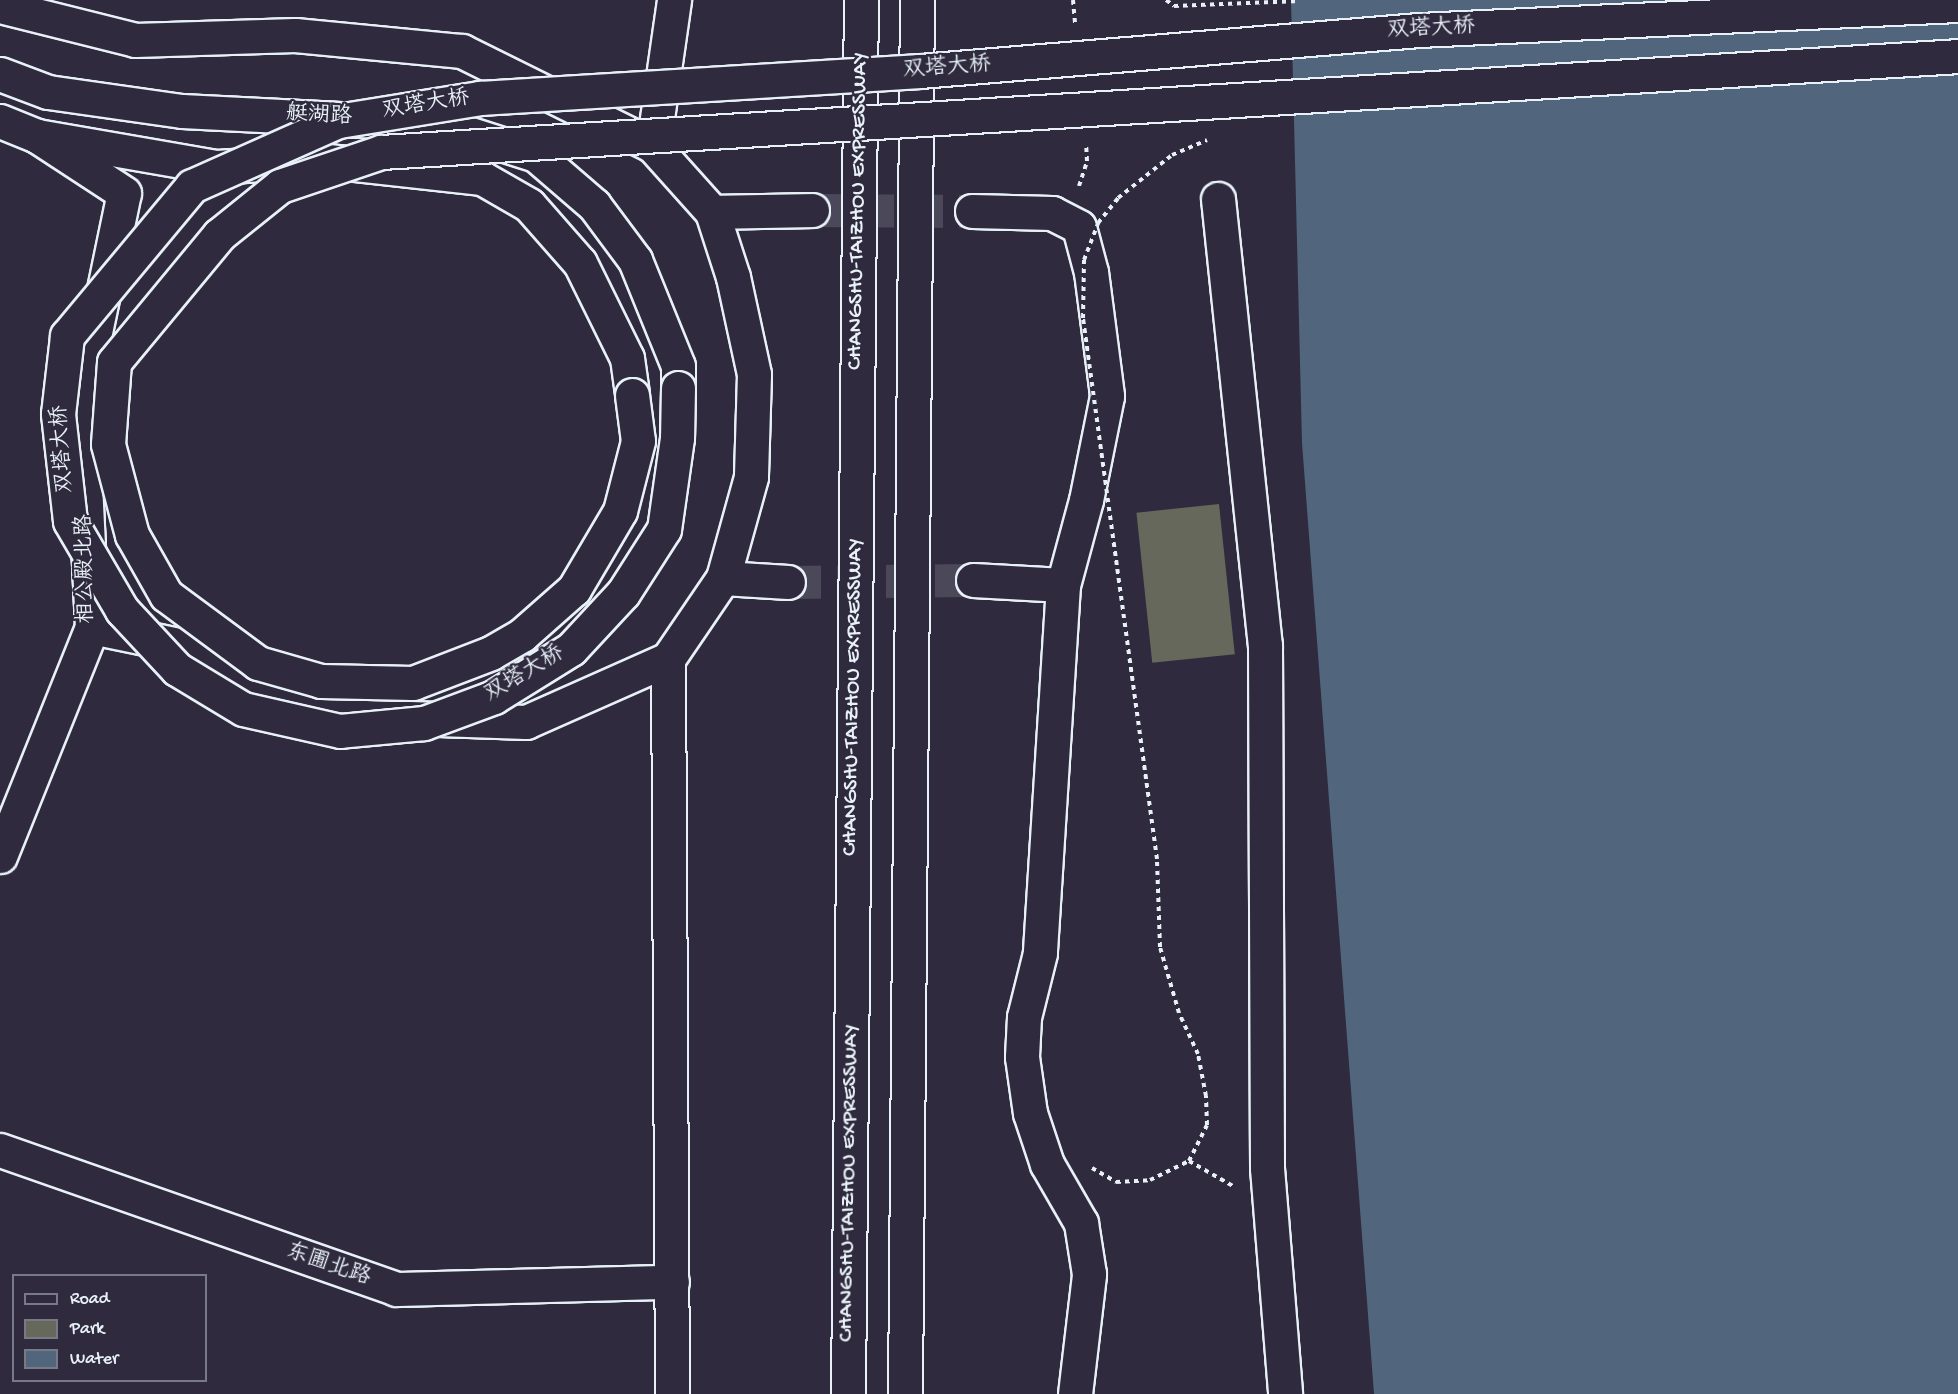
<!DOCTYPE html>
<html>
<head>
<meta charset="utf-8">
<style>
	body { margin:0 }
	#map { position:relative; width:1958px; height:1394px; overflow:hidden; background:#2f2a3d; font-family:"Gochi Hand","LXGW WenKai TC",sans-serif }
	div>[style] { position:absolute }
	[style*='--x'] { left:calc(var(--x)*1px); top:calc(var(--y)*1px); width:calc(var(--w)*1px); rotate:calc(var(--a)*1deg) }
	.green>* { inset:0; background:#65685a; transform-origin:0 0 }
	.water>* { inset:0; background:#51657c }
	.secondary-tunnel>* { height:33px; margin-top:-16.5px; transform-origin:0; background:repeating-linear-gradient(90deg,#4b4859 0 33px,transparent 0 49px) }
	.path>* { height:4px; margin-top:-2px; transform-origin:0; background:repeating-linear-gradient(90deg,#e8f1f8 0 4.5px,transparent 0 9px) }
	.roads { filter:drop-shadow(2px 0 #e8f1f8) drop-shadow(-2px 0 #e8f1f8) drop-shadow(0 2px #e8f1f8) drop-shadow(0 -2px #e8f1f8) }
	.street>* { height:33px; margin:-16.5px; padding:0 16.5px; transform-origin:16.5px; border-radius:16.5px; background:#2f2a3d }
	.secondary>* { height:33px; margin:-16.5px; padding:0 16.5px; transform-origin:16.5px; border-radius:16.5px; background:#2f2a3d }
	.highway>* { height:33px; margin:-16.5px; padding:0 16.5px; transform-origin:16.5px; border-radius:16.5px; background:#2f2a3d }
	.path-bridge>* { height:4px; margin-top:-2px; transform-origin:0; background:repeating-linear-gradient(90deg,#e8f1f8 0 4.5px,transparent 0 9px) }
	.bridges { filter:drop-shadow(2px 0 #e8f1f8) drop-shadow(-2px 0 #e8f1f8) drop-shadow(0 2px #e8f1f8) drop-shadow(0 -2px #e8f1f8) }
	.secondary-bridge>* { height:33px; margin:-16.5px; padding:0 16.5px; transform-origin:16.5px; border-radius:16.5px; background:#2f2a3d }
	span { translate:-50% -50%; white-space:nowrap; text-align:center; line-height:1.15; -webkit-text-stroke:4.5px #2f2a3d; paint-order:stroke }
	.street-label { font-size:22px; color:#e8f1f8 }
	.legend { position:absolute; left:12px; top:1274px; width:195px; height:108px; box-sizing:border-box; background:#2f2a3d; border:2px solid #797a88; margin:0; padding:8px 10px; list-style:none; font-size:18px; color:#e8f1f8 }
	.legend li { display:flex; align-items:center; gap:12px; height:30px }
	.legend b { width:30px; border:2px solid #797a88 }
</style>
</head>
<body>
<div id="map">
	<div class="green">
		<div style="left:1219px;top:504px;width:151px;height:83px;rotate:84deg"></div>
	</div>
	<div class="water">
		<div style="clip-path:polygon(1291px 0,1958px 0,1958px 1394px,1374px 1394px,1302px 443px)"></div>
	</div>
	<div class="secondary-tunnel">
		<div style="--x:812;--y:210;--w:160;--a:0.4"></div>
		<div style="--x:788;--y:582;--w:185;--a:-0.6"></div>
	</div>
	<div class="path">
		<div style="--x:1073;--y:0;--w:23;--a:85"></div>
		<div style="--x:1166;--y:0;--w:10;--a:37"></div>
		<div style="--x:1174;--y:6;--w:126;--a:-2.3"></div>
		<div style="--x:1079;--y:186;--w:26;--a:-72"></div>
		<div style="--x:1087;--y:161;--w:17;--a:-93"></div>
		<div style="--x:1189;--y:1161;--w:51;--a:29.6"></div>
		<div style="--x:1092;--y:1168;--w:28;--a:30"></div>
		<div style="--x:1116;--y:1182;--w:34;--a:-3"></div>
		<div style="--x:1150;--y:1180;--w:43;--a:-26"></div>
		<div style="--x:1189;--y:1161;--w:40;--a:-63.4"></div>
		<div style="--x:1207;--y:1125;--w:29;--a:-92"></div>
		<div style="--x:1206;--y:1096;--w:43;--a:-100.8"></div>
		<div style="--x:1198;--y:1054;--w:45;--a:-114.9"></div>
		<div style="--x:1179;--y:1013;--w:69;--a:-106.1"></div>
		<div style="--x:1160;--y:947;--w:88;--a:-92"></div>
	</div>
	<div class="roads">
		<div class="street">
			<div style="--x:1218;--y:199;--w:448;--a:84"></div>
			<div style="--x:1265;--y:645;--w:523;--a:89.78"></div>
			<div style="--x:1267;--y:1168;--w:227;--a:85.4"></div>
			<div style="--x:92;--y:627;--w:89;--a:11.7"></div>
			<div style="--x:179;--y:645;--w:186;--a:22.4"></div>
			<div style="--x:351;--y:716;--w:175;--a:2"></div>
			<div style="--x:526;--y:722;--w:155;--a:-23.9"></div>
			<div style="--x:0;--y:856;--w:247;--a:-68.1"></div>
			<div style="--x:92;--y:627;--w:227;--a:-92.8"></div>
			<div style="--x:81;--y:400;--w:211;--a:-78.3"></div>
			<div style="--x:124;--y:193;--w:104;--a:-146.8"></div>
			<div style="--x:0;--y:1150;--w:420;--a:19.3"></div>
			<div style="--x:396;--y:1289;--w:276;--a:-1.5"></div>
			<div style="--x:1075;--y:1394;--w:121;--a:-83.3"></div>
			<div style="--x:1089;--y:1274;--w:52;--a:-98.9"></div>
		</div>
		<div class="secondary">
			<div style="--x:0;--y:6;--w:139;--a:14.1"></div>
			<div style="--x:135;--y:40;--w:160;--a:-1.8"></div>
			<div style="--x:295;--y:35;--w:168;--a:5.5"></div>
			<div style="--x:462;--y:51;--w:213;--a:26.4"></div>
			<div style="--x:653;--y:146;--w:89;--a:48.2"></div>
			<div style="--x:712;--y:212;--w:68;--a:72.1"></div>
			<div style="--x:733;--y:277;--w:99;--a:77.8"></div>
			<div style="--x:754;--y:374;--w:103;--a:91.7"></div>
			<div style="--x:751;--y:477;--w:105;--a:105.5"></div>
			<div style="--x:723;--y:578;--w:98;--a:124.2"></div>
			<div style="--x:668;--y:659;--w:735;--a:89.69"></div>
			<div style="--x:0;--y:74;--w:51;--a:20.6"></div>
			<div style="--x:48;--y:92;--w:135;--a:8.1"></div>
			<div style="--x:182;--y:111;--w:257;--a:2.9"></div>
			<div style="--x:439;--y:124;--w:102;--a:17.7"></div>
			<div style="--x:536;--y:155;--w:77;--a:40.8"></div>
			<div style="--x:594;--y:205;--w:69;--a:53.3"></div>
			<div style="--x:635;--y:260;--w:114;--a:67.9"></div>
			<div style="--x:678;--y:366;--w:22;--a:90"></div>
			<div style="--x:0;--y:121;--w:40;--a:22"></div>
			<div style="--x:37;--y:136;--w:183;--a:9.8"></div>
			<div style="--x:217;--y:167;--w:102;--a:-3.9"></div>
			<div style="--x:319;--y:160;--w:164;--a:6.3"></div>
			<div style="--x:482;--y:178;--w:54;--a:29.9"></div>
			<div style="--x:529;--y:205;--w:77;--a:48.7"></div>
			<div style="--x:580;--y:263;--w:106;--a:63.7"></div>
			<div style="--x:627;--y:358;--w:37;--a:82"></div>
			<div style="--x:653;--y:146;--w:148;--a:-81.8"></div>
			<div style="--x:972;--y:211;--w:80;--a:1.4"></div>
			<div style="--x:1052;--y:213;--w:30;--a:27"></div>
			<div style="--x:1079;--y:227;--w:47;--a:75.1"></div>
			<div style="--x:1091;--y:272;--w:125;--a:82.6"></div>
			<div style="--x:1107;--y:396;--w:106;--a:101.4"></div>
			<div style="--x:1086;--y:500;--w:88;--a:105.1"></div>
			<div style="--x:1063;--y:585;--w:369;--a:93.6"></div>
			<div style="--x:1040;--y:953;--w:66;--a:104"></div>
			<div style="--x:1024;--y:1017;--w:40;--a:92.9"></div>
			<div style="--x:1022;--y:1057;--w:57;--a:81.9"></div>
			<div style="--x:1030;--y:1113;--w:54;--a:71.6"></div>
			<div style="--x:1047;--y:1164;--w:68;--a:60"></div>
			<div style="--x:712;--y:212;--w:100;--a:-1.1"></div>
			<div style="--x:723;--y:578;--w:65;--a:3.5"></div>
			<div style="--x:973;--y:580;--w:90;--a:3.2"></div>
		</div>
		<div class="highway">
			<div style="--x:848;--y:1394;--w:1394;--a:-89.47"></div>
			<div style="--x:905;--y:1394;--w:1394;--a:-89.51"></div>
		</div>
	</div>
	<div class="path-bridge">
		<div style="--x:1157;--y:859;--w:546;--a:-97.79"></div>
		<div style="--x:1083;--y:318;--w:58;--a:-89"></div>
		<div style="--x:1084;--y:260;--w:40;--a:-69"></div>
		<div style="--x:1098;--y:223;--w:32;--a:-51"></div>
		<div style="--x:1118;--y:198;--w:69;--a:-38.5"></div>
		<div style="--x:1172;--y:155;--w:38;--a:-23"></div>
	</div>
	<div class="bridges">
		<div class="secondary-bridge">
			<div style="--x:678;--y:388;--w:50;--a:91.1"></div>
			<div style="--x:677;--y:438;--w:92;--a:98.1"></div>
			<div style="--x:664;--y:529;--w:76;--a:122.6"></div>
			<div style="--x:623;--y:593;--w:76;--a:132.9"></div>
			<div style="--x:571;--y:649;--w:91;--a:148.1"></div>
			<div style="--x:494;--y:697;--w:75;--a:159.6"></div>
			<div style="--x:424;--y:723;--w:84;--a:174.6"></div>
			<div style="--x:340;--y:731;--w:99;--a:-167.2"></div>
			<div style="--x:243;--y:709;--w:77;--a:-148.8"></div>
			<div style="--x:177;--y:669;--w:81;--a:-133"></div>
			<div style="--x:122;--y:610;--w:103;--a:-120.3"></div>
			<div style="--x:70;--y:521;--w:108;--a:-96.4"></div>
			<div style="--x:58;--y:414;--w:79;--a:-83.4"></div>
			<div style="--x:67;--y:336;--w:195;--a:-50.2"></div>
			<div style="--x:192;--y:186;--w:160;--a:-24"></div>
			<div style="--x:338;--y:121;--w:144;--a:-9.2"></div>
			<div style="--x:480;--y:98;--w:441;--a:-3.5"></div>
			<div style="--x:920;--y:71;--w:501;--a:-4.7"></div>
			<div style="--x:1419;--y:30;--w:540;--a:-2.66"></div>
			<div style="--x:632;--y:395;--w:46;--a:82.6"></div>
			<div style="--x:638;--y:441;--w:72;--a:104.4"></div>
			<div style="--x:620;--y:511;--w:91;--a:120.5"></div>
			<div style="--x:574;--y:589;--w:69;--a:138.5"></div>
			<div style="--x:522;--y:635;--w:36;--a:150"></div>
			<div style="--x:491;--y:653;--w:84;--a:159"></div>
			<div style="--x:413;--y:683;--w:92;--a:-178.8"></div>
			<div style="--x:321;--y:681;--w:66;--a:-164.1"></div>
			<div style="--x:258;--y:663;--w:114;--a:-143.5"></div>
			<div style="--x:166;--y:595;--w:69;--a:-119.5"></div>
			<div style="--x:132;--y:535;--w:94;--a:-104.8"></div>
			<div style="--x:108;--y:444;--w:82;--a:-85.8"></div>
			<div style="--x:114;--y:362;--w:165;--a:-50.4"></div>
			<div style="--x:219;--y:235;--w:78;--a:-38.8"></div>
			<div style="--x:280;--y:186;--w:107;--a:-18.6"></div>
			<div style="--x:381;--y:152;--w:1580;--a:-3.48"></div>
		</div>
	</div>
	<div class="street-label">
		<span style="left:1431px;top:30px;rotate:-3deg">双塔大桥</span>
		<span style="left:947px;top:69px;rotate:-4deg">双塔大桥</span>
		<span style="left:426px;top:106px;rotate:-9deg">双塔大桥</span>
		<span style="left:319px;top:117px;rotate:3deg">艇湖路</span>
		<span style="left:859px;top:211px;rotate:-89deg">CHANGSHU-TAIZHOU EXPRESSWAY</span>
		<span style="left:64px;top:449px;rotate:-94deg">双塔大桥</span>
		<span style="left:87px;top:569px;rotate:-91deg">相公殿北路</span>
		<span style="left:525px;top:675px;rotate:-31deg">双塔大桥</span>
		<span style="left:854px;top:697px;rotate:-89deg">CHANGSHU-TAIZHOU EXPRESSWAY</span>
		<span style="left:850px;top:1183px;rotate:-89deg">CHANGSHU-TAIZHOU EXPRESSWAY</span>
		<span style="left:328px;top:1266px;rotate:19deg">东圃北路</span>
	</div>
	<ul class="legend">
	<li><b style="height:8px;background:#2f2a3d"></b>Road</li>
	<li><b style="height:16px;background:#65685a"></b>Park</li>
	<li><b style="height:16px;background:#51657c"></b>Water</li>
	</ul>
</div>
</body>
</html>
